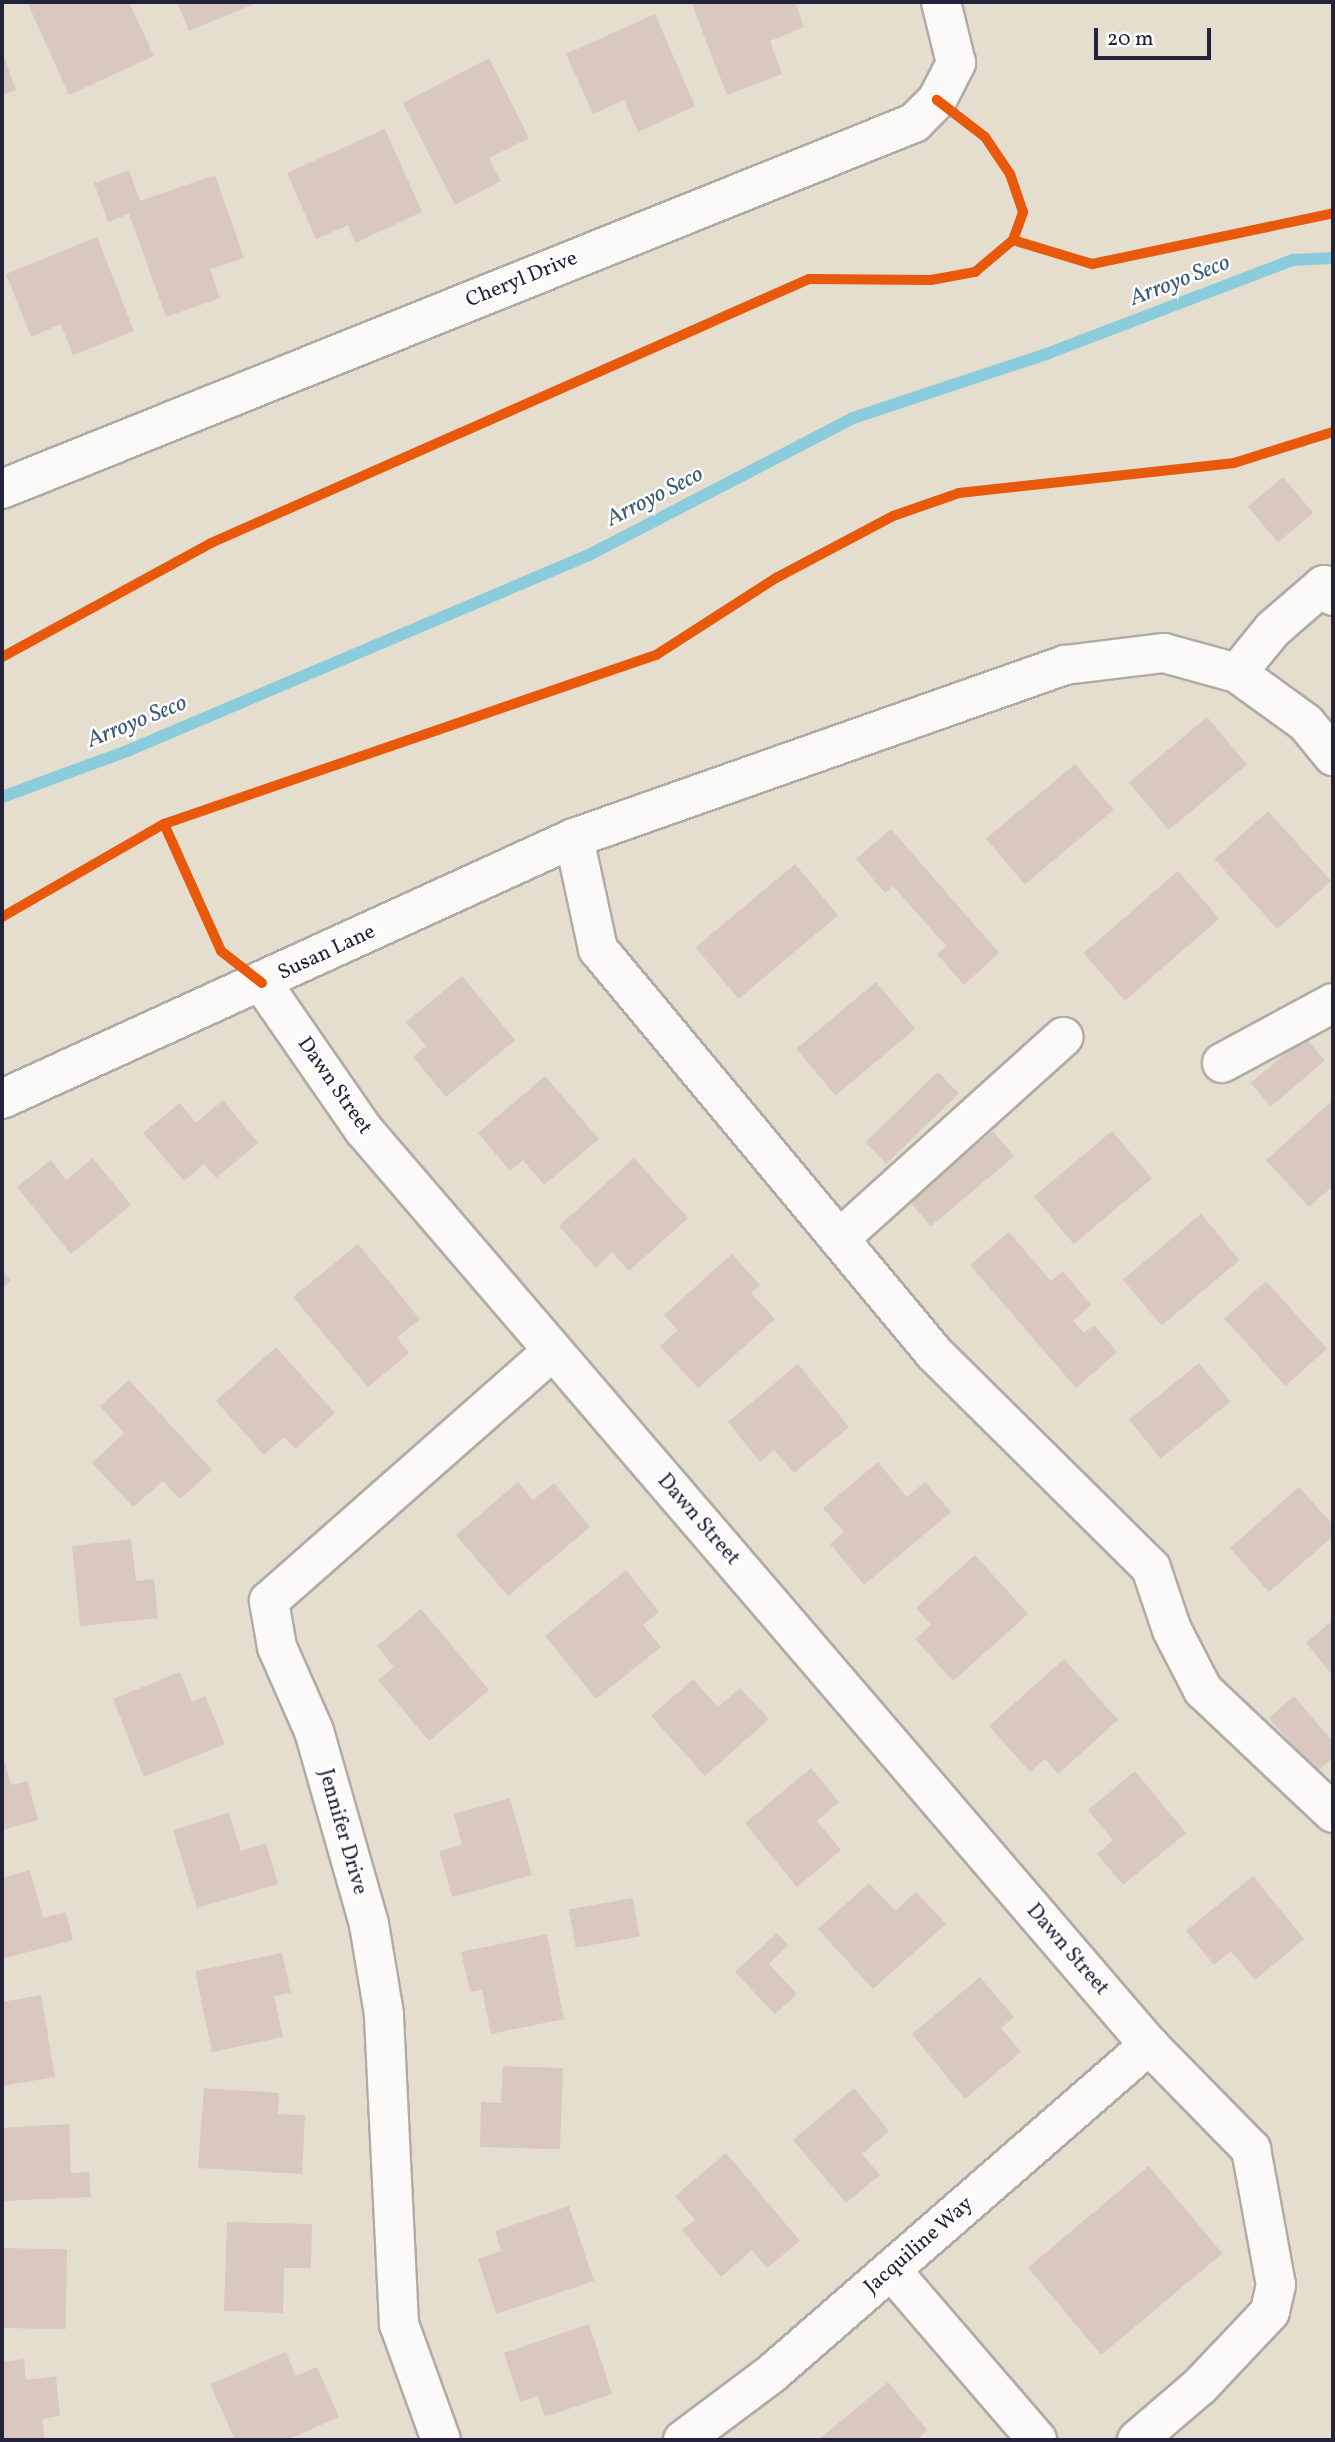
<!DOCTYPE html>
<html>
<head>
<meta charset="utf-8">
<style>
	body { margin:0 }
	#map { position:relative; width:1335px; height:2442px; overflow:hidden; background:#e5dece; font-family:Vollkorn,serif }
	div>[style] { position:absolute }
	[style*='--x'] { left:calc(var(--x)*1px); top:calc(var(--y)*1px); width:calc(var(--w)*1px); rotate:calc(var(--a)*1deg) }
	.stream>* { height:12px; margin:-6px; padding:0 6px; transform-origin:6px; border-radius:6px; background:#8bccdc }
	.building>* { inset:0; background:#d8c8bf; transform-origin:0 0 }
	.roads { filter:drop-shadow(2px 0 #b0aca5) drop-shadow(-2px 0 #b0aca5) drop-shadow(0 2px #b0aca5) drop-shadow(0 -2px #b0aca5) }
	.minor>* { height:38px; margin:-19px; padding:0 19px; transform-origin:19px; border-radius:19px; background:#fbfaf8 }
	.cycleway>* { height:10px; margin:-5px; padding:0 5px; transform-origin:5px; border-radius:5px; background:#e8590c }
	span { translate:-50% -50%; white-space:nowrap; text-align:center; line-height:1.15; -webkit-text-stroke:5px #fff; paint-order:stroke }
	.street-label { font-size:21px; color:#22223b }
	.water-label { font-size:23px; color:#395b75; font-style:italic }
	.frame { position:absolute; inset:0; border:4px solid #22223b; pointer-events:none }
	.scale { position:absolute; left:1094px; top:28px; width:117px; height:32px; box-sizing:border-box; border:4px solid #22223b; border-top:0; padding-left:9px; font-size:21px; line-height:24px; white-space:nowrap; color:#22223b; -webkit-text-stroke:5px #fff; paint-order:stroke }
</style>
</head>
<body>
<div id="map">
	<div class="stream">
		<div style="--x:2;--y:797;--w:133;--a:-20.2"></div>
		<div style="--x:127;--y:751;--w:500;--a:-23"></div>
		<div style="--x:587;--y:556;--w:300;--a:-27.4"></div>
		<div style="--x:853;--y:418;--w:206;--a:-18.3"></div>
		<div style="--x:1049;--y:353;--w:261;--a:-20.9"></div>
		<div style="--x:1293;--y:260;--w:40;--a:-2.9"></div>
	</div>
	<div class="building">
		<div style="clip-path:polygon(27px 2px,129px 2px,154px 56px,69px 95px)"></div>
		<div style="clip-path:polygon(177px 2px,259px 2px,189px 31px)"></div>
		<div style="clip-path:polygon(691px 2px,795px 2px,804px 27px,770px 41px,782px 74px,727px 95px)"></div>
		<div style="clip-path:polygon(655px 14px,695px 106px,638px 132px,624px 100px,593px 114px,566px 54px)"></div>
		<div style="clip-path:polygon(2px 51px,16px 90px,2px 95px)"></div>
		<div style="clip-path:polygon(489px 58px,529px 138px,489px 158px,501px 181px,455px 205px,403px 103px)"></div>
		<div style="clip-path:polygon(385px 129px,422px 212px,355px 243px,348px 225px,316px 239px,287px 173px)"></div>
		<div style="clip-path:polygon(129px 170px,140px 201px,215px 175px,244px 258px,210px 269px,220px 298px,166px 317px,129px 214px,108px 222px,94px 183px)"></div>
		<div style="clip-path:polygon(97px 237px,134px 331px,73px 355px,61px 324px,31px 337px,6px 274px)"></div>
		<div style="left:1283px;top:477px;width:47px;height:46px;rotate:50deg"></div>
		<div style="left:1207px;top:717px;width:62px;height:102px;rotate:50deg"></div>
		<div style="left:1075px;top:764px;width:60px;height:116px;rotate:50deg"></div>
		<div style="left:1268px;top:811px;width:94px;height:72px;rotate:48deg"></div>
		<div style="clip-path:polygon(891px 829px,999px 953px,964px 985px,937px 954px,946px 946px,893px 886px,885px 893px,856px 859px)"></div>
		<div style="left:795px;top:864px;width:67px;height:130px;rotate:50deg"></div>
		<div style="left:1178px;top:871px;width:63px;height:125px;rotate:49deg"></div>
		<div style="clip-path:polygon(462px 976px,515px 1040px,446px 1097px,413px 1057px,426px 1046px,406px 1022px)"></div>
		<div style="left:876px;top:982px;width:61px;height:104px;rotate:50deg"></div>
		<div style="left:1305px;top:1037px;width:31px;height:71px;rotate:50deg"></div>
		<div style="left:938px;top:1072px;width:30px;height:101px;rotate:46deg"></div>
		<div style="clip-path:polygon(545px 1076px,599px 1139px,544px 1185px,523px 1160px,510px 1171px,478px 1133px)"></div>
		<div style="clip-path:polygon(223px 1100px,258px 1143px,216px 1178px,204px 1164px,184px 1181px,143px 1133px,180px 1103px,196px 1123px)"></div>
		<div style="clip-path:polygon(1333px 1100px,1333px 1186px,1309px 1207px,1266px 1160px)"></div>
		<div style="left:993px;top:1131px;width:33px;height:109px;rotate:50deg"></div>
		<div style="left:1112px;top:1131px;width:62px;height:102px;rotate:50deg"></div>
		<div style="clip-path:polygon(93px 1158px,131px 1205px,71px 1254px,17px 1187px,51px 1160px,66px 1180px)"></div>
		<div style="clip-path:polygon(634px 1158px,688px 1218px,629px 1271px,612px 1252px,596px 1268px,559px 1226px)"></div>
		<div style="left:1201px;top:1214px;width:60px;height:102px;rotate:50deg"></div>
		<div style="clip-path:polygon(1009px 1232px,1051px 1281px,1063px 1271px,1091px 1305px,1073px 1321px,1084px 1333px,1094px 1325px,1117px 1352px,1076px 1388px,970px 1265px)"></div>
		<div style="clip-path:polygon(358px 1244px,420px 1319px,397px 1338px,409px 1353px,368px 1387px,293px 1297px)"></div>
		<div style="clip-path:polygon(732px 1254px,760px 1285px,751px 1293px,775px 1319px,698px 1388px,660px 1346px,678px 1330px,664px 1315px)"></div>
		<div style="clip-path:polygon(2px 1270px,11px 1281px,2px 1288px)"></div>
		<div style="left:1266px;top:1281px;width:91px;height:56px;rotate:48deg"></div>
		<div style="clip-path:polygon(276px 1347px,335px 1413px,295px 1449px,284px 1437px,264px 1455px,216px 1401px)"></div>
		<div style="left:1199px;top:1363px;width:50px;height:90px;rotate:51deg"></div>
		<div style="clip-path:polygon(798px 1364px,849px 1427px,794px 1473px,774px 1450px,760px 1462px,728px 1422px)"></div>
		<div style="clip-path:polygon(129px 1380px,212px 1470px,180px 1499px,163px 1481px,133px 1507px,92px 1463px,124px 1433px,100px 1406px)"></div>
		<div style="clip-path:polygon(878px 1462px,907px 1497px,925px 1482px,951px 1512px,864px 1585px,830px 1544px,844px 1532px,823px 1508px)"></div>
		<div style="clip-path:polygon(518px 1482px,533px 1500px,554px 1483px,590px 1527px,508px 1596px,456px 1535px)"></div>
		<div style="clip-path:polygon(1299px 1487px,1333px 1525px,1333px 1536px,1269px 1592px,1230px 1548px)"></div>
		<div style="clip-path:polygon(131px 1539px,136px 1581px,154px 1579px,158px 1618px,80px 1626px,72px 1546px)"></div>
		<div style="clip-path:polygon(975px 1555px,1028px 1614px,953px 1681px,915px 1639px,931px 1625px,916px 1608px)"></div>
		<div style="clip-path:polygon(626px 1570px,659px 1612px,643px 1625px,661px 1647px,596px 1699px,545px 1636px)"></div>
		<div style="clip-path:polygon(421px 1609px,489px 1690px,429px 1741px,378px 1680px,394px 1667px,377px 1646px)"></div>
		<div style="clip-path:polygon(1333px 1620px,1333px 1676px,1306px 1643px)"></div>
		<div style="clip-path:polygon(1064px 1659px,1118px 1720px,1058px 1774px,1045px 1759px,1030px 1772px,989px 1726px)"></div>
		<div style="clip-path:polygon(180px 1672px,192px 1702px,205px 1696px,225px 1744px,144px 1777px,113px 1699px)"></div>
		<div style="clip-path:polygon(693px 1679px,718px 1707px,740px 1688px,769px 1719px,705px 1776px,651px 1716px)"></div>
		<div style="clip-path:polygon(1294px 1696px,1333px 1742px,1333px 1758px,1316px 1772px,1269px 1718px)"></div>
		<div style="clip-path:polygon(2px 1752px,11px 1785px,28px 1781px,38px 1820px,2px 1830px)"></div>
		<div style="clip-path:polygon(811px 1768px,839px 1802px,817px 1821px,841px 1850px,797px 1887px,745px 1823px)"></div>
		<div style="clip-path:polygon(1135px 1771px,1186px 1833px,1123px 1885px,1097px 1854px,1113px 1840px,1088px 1810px)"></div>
		<div style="clip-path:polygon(510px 1798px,532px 1875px,452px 1897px,439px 1851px,462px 1845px,454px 1814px)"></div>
		<div style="clip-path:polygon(229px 1813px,241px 1851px,266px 1843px,278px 1884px,197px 1908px,173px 1830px)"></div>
		<div style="clip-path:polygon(30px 1870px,43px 1918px,66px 1912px,73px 1940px,2px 1959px,2px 1878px)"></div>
		<div style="clip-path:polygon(1253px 1876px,1304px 1939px,1255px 1980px,1231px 1951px,1214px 1965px,1186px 1931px)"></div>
		<div style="clip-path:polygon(869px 1883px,895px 1911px,916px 1892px,946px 1924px,873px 1989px,818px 1929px)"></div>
		<div style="left:633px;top:1898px;width:39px;height:65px;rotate:80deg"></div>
		<div style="clip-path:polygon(777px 1933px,788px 1945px,769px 1964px,797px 1994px,775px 2014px,735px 1972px)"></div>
		<div style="clip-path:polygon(547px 1934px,564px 2019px,491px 2034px,482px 1990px,470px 1992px,461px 1952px)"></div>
		<div style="clip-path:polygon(282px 1953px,291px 1993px,274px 1996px,283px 2037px,212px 2052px,195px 1971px)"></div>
		<div style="clip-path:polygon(980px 1977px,1014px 2017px,1001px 2028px,1021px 2052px,965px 2099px,912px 2034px)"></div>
		<div style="clip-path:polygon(41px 1995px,55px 2077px,2px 2086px,2px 2002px)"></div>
		<div style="clip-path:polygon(503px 2066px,563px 2068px,560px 2149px,480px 2147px,481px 2102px,501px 2103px)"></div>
		<div style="clip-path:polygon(204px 2088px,279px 2093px,278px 2114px,305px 2115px,302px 2174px,198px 2168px)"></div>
		<div style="clip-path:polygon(854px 2088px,889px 2131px,862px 2154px,880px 2175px,846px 2203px,793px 2140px)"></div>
		<div style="clip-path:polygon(69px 2124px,71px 2173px,89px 2172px,91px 2197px,2px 2201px,2px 2128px)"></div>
		<div style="clip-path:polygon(726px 2153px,800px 2241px,767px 2268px,752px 2250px,721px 2277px,682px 2230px,695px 2220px,675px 2196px)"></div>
		<div style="left:1149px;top:2166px;width:114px;height:158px;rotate:50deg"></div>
		<div style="clip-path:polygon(569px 2206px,594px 2281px,496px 2314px,478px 2259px,501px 2251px,495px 2231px)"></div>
		<div style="clip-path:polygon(227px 2222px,312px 2224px,311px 2268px,284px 2268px,283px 2313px,224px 2311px)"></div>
		<div style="left:2px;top:2248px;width:65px;height:80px;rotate:1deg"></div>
		<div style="clip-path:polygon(589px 2324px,612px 2394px,545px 2417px,538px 2396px,520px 2402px,504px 2353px)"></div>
		<div style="clip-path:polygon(286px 2352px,296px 2376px,317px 2367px,339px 2417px,287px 2440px,235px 2440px,210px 2384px)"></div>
		<div style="clip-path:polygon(24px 2359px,26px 2380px,56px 2376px,60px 2416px,42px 2419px,45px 2440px,2px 2440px,2px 2362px)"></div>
		<div style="clip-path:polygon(888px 2382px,927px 2430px,917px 2440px,818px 2440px)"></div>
	</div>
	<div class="roads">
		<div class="minor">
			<div style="--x:2;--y:489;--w:983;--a:-21.87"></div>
			<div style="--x:914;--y:123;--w:33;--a:-45"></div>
			<div style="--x:937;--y:100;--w:42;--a:-62.8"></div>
			<div style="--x:956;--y:63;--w:63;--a:-103.8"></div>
			<div style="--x:1237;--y:673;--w:57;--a:-50.7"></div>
			<div style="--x:1273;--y:629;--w:67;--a:-40.8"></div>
			<div style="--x:1324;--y:585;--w:14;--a:51"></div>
			<div style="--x:574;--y:838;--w:114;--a:77.8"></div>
			<div style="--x:598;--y:949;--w:525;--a:50.25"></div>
			<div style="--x:934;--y:1353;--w:305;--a:44.7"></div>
			<div style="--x:1151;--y:1568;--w:65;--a:71.3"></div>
			<div style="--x:1172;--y:1630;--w:68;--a:62.7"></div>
			<div style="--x:1203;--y:1690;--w:179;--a:43.4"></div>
			<div style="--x:262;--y:983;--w:178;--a:55.3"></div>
			<div style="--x:363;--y:1129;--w:1207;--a:49.37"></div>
			<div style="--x:1149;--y:2045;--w:146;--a:45.6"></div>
			<div style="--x:1251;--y:2149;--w:138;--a:79.6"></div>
			<div style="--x:1276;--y:2285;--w:28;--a:103"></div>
			<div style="--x:1270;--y:2312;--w:102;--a:133.4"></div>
			<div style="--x:1200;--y:2386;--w:83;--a:139.4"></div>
			<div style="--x:1222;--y:1063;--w:126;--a:-28.4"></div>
			<div style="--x:2;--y:1099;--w:629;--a:-24.53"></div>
			<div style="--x:574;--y:838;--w:521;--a:-19.41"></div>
			<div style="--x:1065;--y:665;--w:100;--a:-6.9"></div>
			<div style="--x:1164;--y:653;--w:76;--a:15.3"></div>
			<div style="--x:1237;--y:673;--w:85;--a:35.9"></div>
			<div style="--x:1306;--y:723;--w:43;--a:50.7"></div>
			<div style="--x:839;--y:1239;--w:302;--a:-42"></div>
			<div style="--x:891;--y:2270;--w:224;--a:49.3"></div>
			<div style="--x:441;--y:2440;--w:123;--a:-109.9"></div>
			<div style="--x:399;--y:2324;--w:310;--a:-92.8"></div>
			<div style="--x:384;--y:2014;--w:91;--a:-99.5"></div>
			<div style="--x:369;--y:1924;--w:201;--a:-105.9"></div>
			<div style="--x:314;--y:1731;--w:92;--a:-113.8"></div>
			<div style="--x:277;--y:1647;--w:47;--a:-99.9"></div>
			<div style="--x:269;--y:1601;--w:378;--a:-41.4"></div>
			<div style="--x:683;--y:2440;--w:109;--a:-36.8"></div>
			<div style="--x:770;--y:2375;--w:503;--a:-41.05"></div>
		</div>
	</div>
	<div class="cycleway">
		<div style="--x:1013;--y:240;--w:83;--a:16.9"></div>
		<div style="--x:1092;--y:264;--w:246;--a:-11.9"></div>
		<div style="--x:2;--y:657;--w:238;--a:-28.6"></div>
		<div style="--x:211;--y:543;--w:654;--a:-23.82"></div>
		<div style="--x:809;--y:279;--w:122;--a:0.5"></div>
		<div style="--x:931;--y:280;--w:45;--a:-10.3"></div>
		<div style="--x:975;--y:272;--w:50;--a:-40.1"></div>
		<div style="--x:1013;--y:240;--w:30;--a:-70"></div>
		<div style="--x:1023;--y:212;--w:40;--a:-108.9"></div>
		<div style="--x:1010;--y:174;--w:45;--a:-124"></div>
		<div style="--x:985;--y:137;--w:61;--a:-142.4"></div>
		<div style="--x:164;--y:824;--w:139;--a:65.8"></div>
		<div style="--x:221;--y:951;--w:52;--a:38"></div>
		<div style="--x:2;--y:917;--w:187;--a:-29.9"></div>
		<div style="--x:164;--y:824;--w:520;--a:-18.96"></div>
		<div style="--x:656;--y:655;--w:143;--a:-32.7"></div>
		<div style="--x:776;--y:578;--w:132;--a:-27.9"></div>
		<div style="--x:893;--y:516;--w:70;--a:-19.2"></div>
		<div style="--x:959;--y:493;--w:277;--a:-6.2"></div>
		<div style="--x:1234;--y:463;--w:104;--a:-17.4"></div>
	</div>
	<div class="street-label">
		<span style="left:522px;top:280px;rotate:-22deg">Cheryl Drive</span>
		<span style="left:327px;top:953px;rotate:-25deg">Susan Lane</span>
		<span style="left:334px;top:1086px;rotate:55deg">Dawn Street</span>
		<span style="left:698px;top:1520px;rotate:49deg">Dawn Street</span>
		<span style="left:342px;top:1832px;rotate:74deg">Jennifer Drive</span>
		<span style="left:1067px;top:1950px;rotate:49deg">Dawn Street</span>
		<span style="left:919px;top:2246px;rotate:-41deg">Jacquiline Way</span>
	</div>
	<div class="water-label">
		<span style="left:1180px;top:281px;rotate:-21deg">Arroyo Seco</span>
		<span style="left:655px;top:497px;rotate:-27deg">Arroyo Seco</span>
		<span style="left:137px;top:722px;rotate:-22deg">Arroyo Seco</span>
	</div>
	<div class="frame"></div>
	<div class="scale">20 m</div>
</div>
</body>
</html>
